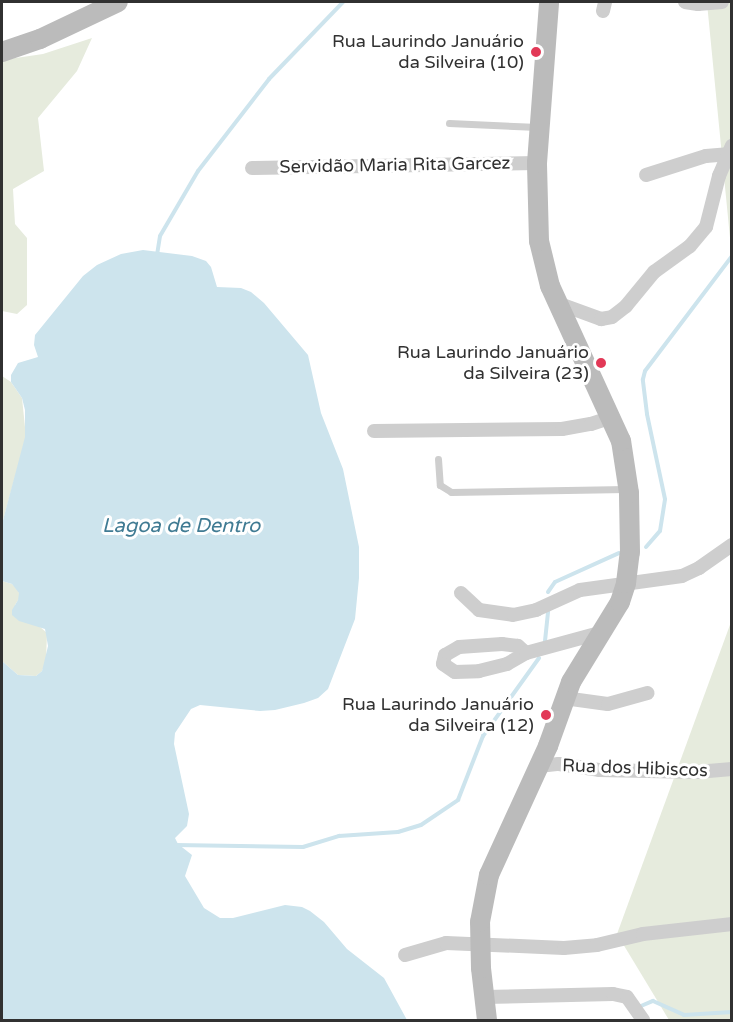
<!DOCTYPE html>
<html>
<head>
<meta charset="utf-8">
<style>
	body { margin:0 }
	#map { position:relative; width:733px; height:1022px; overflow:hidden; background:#fff; font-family:"Varela Round",sans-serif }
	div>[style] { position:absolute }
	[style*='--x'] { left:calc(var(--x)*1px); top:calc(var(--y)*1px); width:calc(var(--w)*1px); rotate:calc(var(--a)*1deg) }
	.green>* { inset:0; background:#e6ebdd }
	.water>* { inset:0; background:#cde4ed }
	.stream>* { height:4px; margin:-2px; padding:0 2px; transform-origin:2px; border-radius:2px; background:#cde4ed }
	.lane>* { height:7px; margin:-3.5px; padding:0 3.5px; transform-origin:3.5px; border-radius:3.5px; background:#cecece }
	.street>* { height:14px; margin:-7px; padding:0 7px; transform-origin:7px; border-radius:7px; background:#cecece }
	.secondary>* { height:20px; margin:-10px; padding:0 10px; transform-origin:10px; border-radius:10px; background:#bbb }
	.dots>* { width:16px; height:16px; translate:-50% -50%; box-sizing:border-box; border:3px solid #fff; border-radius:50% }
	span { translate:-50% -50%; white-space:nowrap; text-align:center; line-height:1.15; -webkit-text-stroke:6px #fff; paint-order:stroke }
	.poi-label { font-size:18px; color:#313131 }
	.right { translate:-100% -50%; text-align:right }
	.street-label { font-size:18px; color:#313131 }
	.water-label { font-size:20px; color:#407b93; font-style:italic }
	.frame { position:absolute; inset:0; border:3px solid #313131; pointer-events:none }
</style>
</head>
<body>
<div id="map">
	<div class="green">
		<div style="clip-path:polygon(706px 2px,731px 2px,731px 248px,707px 3px)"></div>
		<div style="clip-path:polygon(92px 38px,77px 71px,38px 118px,44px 171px,13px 189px,15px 224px,27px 238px,27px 305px,17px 314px,2px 311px,2px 60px,43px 54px)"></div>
		<div style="clip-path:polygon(2px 376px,11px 382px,22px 398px,26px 437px,2px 524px)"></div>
		<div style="clip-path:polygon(2px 581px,12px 584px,18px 589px,20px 597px,15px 605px,47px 633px,46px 661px,42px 671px,36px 676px,18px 675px,2px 661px)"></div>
		<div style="clip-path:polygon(731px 622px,731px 1020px,669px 1020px,617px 934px)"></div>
	</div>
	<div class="water">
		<div style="clip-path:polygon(143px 250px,192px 256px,206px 261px,211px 267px,217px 287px,241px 288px,251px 292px,264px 303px,308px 355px,321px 413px,343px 469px,359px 547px,359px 578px,355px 619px,328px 689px,318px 698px,304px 703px,275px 710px,260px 711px,200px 705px,191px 709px,175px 733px,174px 744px,189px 814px,187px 826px,175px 838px,178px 844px,192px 855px,185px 876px,204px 908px,220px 918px,233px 918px,285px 905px,302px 907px,310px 911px,324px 922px,347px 949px,384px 978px,407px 1020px,2px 1020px,2px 661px,18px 675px,36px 676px,42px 671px,48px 646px,45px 629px,19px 621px,12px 615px,12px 610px,18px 600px,19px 593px,12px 584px,2px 581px,2px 524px,25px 437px,25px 410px,22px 398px,11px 382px,11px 375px,18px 363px,38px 357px,34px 345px,35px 335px,83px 276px,97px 265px,121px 254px)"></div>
	</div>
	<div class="stream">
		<div style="--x:157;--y:255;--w:19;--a:-81"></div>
		<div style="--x:160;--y:236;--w:75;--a:-59.7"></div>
		<div style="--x:198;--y:171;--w:116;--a:-52.3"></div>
		<div style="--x:269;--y:79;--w:107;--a:-46.1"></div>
		<div style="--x:646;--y:547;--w:21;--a:-49"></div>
		<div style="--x:660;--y:531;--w:32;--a:-81"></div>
		<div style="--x:665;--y:499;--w:87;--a:-102"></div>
		<div style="--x:647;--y:414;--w:35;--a:-97"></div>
		<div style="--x:643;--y:379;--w:8;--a:-76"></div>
		<div style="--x:645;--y:371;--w:144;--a:-52.9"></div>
		<div style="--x:548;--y:592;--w:12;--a:-55"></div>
		<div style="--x:555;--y:582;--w:70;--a:-24.4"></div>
		<div style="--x:545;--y:641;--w:30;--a:-84"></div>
		<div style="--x:175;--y:845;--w:128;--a:0.9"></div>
		<div style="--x:303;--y:847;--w:38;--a:-17"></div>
		<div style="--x:339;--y:836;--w:59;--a:-3.9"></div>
		<div style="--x:398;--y:832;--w:24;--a:-17"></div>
		<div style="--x:421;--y:825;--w:45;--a:-34"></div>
		<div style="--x:458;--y:800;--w:69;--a:-68.7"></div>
		<div style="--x:483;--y:736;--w:96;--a:-54.3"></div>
		<div style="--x:641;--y:1006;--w:13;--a:-23"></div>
		<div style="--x:653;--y:1001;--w:34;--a:24"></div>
		<div style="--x:684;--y:1015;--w:48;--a:-3.6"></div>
	</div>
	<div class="lane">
		<div style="--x:449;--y:123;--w:89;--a:2.6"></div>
		<div style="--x:438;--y:459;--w:26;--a:86"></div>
		<div style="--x:440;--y:485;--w:13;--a:32"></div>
		<div style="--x:451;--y:492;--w:175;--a:-1"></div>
	</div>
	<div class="street">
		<div style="--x:685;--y:2;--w:13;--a:9"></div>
		<div style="--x:698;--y:4;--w:24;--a:-5"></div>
		<div style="--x:603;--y:11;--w:9;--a:-77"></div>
		<div style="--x:252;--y:168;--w:285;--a:-1"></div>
		<div style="--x:646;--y:175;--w:63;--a:-17.6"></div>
		<div style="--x:706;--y:156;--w:21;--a:-5"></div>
		<div style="--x:560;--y:304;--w:44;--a:20.1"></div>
		<div style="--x:601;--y:319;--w:11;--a:-10"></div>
		<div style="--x:612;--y:317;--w:18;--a:-38"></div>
		<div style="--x:626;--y:306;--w:44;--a:-50.5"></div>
		<div style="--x:654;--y:272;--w:44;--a:-35.8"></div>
		<div style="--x:690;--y:246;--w:25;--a:-50"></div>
		<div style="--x:706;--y:227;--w:53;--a:-75.7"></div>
		<div style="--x:719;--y:176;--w:33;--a:-67"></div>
		<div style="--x:374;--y:431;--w:188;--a:-0.6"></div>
		<div style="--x:562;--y:429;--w:29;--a:-10"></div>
		<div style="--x:591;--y:424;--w:22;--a:-18"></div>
		<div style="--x:461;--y:593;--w:25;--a:43"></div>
		<div style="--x:479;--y:610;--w:34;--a:8"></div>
		<div style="--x:513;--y:615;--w:24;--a:-12"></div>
		<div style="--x:536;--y:610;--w:48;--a:-24.4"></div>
		<div style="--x:580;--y:590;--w:103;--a:-7.8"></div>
		<div style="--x:682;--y:576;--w:19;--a:-25"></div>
		<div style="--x:699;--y:568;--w:40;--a:-34.9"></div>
		<div style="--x:526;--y:653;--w:11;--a:-139"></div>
		<div style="--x:518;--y:646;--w:16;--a:-173"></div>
		<div style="--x:502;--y:644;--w:43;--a:176"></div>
		<div style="--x:459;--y:647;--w:16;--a:150"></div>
		<div style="--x:445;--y:655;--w:9;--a:103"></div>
		<div style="--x:443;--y:664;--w:14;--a:34"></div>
		<div style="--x:455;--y:672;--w:24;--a:-2"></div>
		<div style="--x:479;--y:671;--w:29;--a:-14"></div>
		<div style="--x:507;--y:664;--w:22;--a:-30"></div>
		<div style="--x:526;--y:653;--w:80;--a:-15.3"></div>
		<div style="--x:564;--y:698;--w:44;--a:7.8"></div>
		<div style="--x:608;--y:704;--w:41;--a:-15.4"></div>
		<div style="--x:539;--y:766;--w:20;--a:-6"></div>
		<div style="--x:559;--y:764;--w:40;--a:8.5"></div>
		<div style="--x:599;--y:770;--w:98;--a:1.2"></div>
		<div style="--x:697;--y:772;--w:35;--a:-5"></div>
		<div style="--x:405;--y:955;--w:43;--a:-16.3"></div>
		<div style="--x:446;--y:943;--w:118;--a:2.4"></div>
		<div style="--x:564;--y:948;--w:33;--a:-5"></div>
		<div style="--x:597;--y:945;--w:47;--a:-13.4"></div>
		<div style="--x:643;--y:934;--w:90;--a:-6.4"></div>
		<div style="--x:484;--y:997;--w:129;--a:-1.3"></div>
		<div style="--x:613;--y:994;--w:14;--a:12"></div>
		<div style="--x:627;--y:997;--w:28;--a:55"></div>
	</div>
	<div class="secondary">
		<div style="--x:2;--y:52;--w:40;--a:-18.9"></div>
		<div style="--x:40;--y:39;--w:86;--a:-25.4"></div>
		<div style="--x:487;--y:1020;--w:52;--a:-96.6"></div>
		<div style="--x:481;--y:968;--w:46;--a:-91.2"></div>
		<div style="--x:480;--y:922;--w:48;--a:-79.2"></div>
		<div style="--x:489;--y:875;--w:142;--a:-65.4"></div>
		<div style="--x:548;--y:746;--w:68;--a:-70.2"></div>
		<div style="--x:571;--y:682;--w:94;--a:-58.5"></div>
		<div style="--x:620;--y:602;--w:20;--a:-72"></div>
		<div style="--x:626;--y:583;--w:31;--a:-83"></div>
		<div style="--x:630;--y:552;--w:59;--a:-91"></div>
		<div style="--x:629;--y:493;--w:53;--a:-98.7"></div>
		<div style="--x:621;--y:441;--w:170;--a:-114.6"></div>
		<div style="--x:550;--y:286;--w:46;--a:-103.7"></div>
		<div style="--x:539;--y:241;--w:78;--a:-91.5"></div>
		<div style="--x:537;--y:163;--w:161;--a:-85.7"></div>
	</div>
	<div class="dots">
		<div style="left:536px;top:52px;background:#e23957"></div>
		<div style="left:601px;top:363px;background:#e23957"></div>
		<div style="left:546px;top:715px;background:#e23957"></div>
	</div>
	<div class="poi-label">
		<span class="right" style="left:524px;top:52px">Rua Laurindo Januário<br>da Silveira (10)</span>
		<span class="right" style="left:589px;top:363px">Rua Laurindo Januário<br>da Silveira (23)</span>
		<span class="right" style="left:534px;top:715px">Rua Laurindo Januário<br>da Silveira (12)</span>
	</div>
	<div class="street-label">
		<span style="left:395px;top:165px;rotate:-1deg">Servidão Maria Rita Garcez</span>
		<span style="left:635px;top:768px;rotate:2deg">Rua dos Hibiscos</span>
	</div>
	<div class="water-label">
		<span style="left:181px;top:526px">Lagoa de Dentro</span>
	</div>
	<div class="frame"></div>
</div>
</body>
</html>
